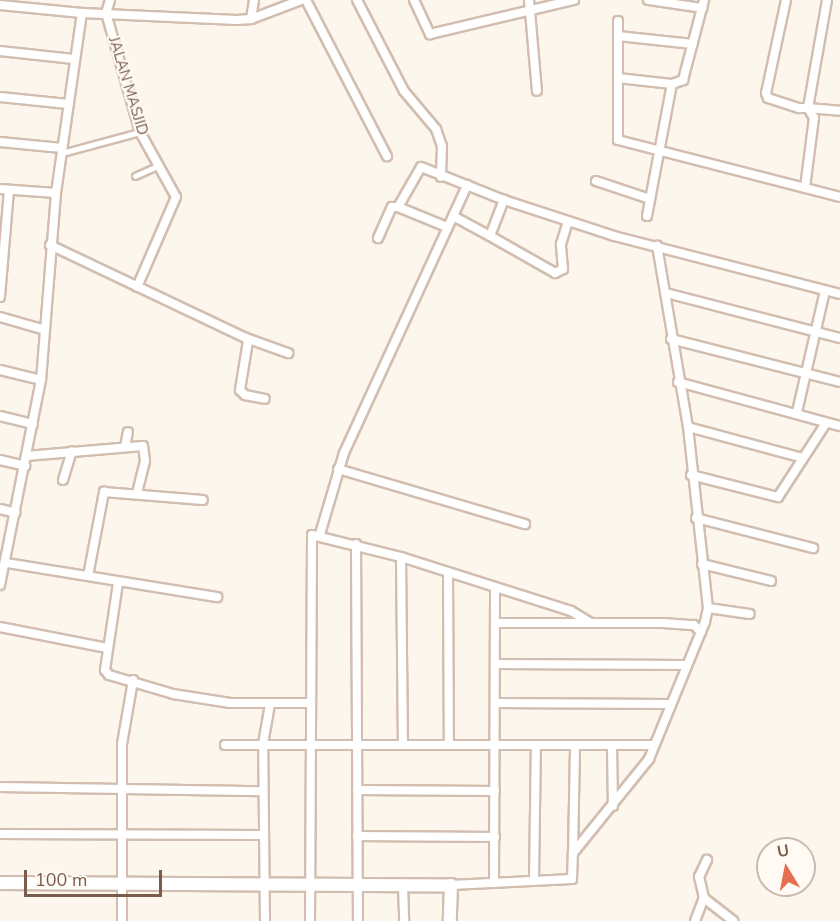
<!DOCTYPE html>
<html>
<head>
<meta charset="utf-8">
<style>
	body { margin:0 }
	#map { position:relative; width:840px; height:921px; overflow:hidden; background:#fdf6ec; font-family:"Nunito Sans",sans-serif }
	div>[style] { position:absolute }
	[style*='--x'] { left:calc(var(--x)*1px); top:calc(var(--y)*1px); width:calc(var(--w)*1px); rotate:calc(var(--a)*1deg) }
	.roads { filter:drop-shadow(2px 0 #d1beb0) drop-shadow(-2px 0 #d1beb0) drop-shadow(0 2px #d1beb0) drop-shadow(0 -2px #d1beb0) }
	.lane>* { height:4.5px; margin:-2.25px; padding:0 2.25px; transform-origin:2.25px; border-radius:2.25px; background:#fff }
	.street>* { height:8px; margin:-4px; padding:0 4px; transform-origin:4px; border-radius:4px; background:#fff }
	.secondary>* { height:12px; margin:-6px; padding:0 6px; transform-origin:6px; border-radius:6px; background:#fff }
	span { translate:-50% -50%; white-space:nowrap; text-align:center; line-height:1.15; -webkit-text-stroke:4.5px #fffaf3; paint-order:stroke }
	.street-label { font-size:15px; color:#7a5c4d }
	.north { position:absolute; left:756px; top:837px; width:60px; height:60px; box-sizing:border-box; background:#fffaf3; border:2px solid #cabbb1; border-radius:50%; rotate:350deg; font-size:16px; font-weight:700; line-height:24px; text-align:center; color:#7a5c4d }
	.north::after { content:''; display:block; margin:auto; width:21px; height:27px; background:#e76f51; clip-path:polygon(50% 0,100% 100%,50% 72%,0 100%) }
	.scale { position:absolute; left:24px; top:870px; width:138px; height:27px; box-sizing:border-box; border:3px solid #7a5c4d; border-top:0; padding-left:8px; font-size:18px; line-height:21px; white-space:nowrap; color:#7a5c4d; -webkit-text-stroke:4px #fffaf3; paint-order:stroke }
</style>
</head>
<body>
<div id="map">
	<div class="roads">
		<div class="lane">
			<div style="--x:62;--y:153;--w:81;--a:-15.1"></div>
			<div style="--x:135;--y:176;--w:24;--a:-24"></div>
		</div>
		<div class="street">
			<div style="--x:110;--y:0;--w:14;--a:107"></div>
			<div style="--x:106;--y:13;--w:124;--a:74.1"></div>
			<div style="--x:140;--y:132;--w:74;--a:61"></div>
			<div style="--x:176;--y:197;--w:98;--a:113.4"></div>
			<div style="--x:306;--y:0;--w:176;--a:62.6"></div>
			<div style="--x:357;--y:0;--w:102;--a:62.7"></div>
			<div style="--x:404;--y:91;--w:50;--a:49.9"></div>
			<div style="--x:436;--y:129;--w:18;--a:71"></div>
			<div style="--x:442;--y:146;--w:31;--a:92"></div>
			<div style="--x:414;--y:0;--w:38;--a:65"></div>
			<div style="--x:430;--y:34;--w:148;--a:-13.3"></div>
			<div style="--x:529;--y:0;--w:91;--a:85"></div>
			<div style="--x:648;--y:0;--w:55;--a:8.4"></div>
			<div style="--x:786;--y:0;--w:95;--a:102.1"></div>
			<div style="--x:766;--y:93;--w:5;--a:68"></div>
			<div style="--x:768;--y:98;--w:33;--a:18"></div>
			<div style="--x:799;--y:108;--w:9;--a:0"></div>
			<div style="--x:808;--y:108;--w:110;--a:-80"></div>
			<div style="--x:0;--y:5;--w:82;--a:5.6"></div>
			<div style="--x:82;--y:13;--w:155;--a:2.6"></div>
			<div style="--x:237;--y:20;--w:14;--a:-4"></div>
			<div style="--x:251;--y:19;--w:53;--a:-20.8"></div>
			<div style="--x:251;--y:19;--w:19;--a:-81"></div>
			<div style="--x:618;--y:21;--w:119;--a:90"></div>
			<div style="--x:618;--y:140;--w:229;--a:14.4"></div>
			<div style="--x:618;--y:36;--w:75;--a:6.1"></div>
			<div style="--x:0;--y:51;--w:74;--a:6.2"></div>
			<div style="--x:618;--y:78;--w:54;--a:6.3"></div>
			<div style="--x:0;--y:97;--w:68;--a:5.9"></div>
			<div style="--x:0;--y:142;--w:62;--a:5.5"></div>
			<div style="--x:596;--y:181;--w:57;--a:18.4"></div>
			<div style="--x:805;--y:188;--w:71;--a:-82.7"></div>
			<div style="--x:814;--y:118;--w:12;--a:-121"></div>
			<div style="--x:808;--y:108;--w:32;--a:5"></div>
			<div style="--x:0;--y:189;--w:56;--a:4.1"></div>
			<div style="--x:453;--y:216;--w:42;--a:28.4"></div>
			<div style="--x:490;--y:236;--w:39;--a:-69"></div>
			<div style="--x:647;--y:216;--w:134;--a:-79.3"></div>
			<div style="--x:672;--y:84;--w:12;--a:-20"></div>
			<div style="--x:683;--y:80;--w:83;--a:-75.3"></div>
			<div style="--x:447;--y:227;--w:53;--a:-157.8"></div>
			<div style="--x:398;--y:207;--w:46;--a:-60.1"></div>
			<div style="--x:421;--y:167;--w:89;--a:21.7"></div>
			<div style="--x:504;--y:200;--w:116;--a:18.1"></div>
			<div style="--x:614;--y:236;--w:233;--a:14.4"></div>
			<div style="--x:490;--y:236;--w:75;--a:29.6"></div>
			<div style="--x:555;--y:273;--w:9;--a:-27"></div>
			<div style="--x:563;--y:269;--w:25;--a:-95"></div>
			<div style="--x:561;--y:244;--w:24;--a:-73"></div>
			<div style="--x:378;--y:238;--w:34;--a:-66"></div>
			<div style="--x:392;--y:207;--w:6;--a:0"></div>
			<div style="--x:50;--y:245;--w:217;--a:25.4"></div>
			<div style="--x:246;--y:338;--w:4;--a:56"></div>
			<div style="--x:248;--y:341;--w:50;--a:99.3"></div>
			<div style="--x:240;--y:390;--w:7;--a:45"></div>
			<div style="--x:245;--y:395;--w:20;--a:11"></div>
			<div style="--x:666;--y:293;--w:180;--a:14.5"></div>
			<div style="--x:0;--y:297;--w:107;--a:-85.2"></div>
			<div style="--x:0;--y:317;--w:44;--a:15.9"></div>
			<div style="--x:246;--y:338;--w:45;--a:19.7"></div>
			<div style="--x:671;--y:339;--w:174;--a:14.3"></div>
			<div style="--x:0;--y:370;--w:42;--a:13.7"></div>
			<div style="--x:678;--y:382;--w:168;--a:15.2"></div>
			<div style="--x:797;--y:412;--w:124;--a:-77"></div>
			<div style="--x:0;--y:416;--w:34;--a:14"></div>
			<div style="--x:688;--y:427;--w:119;--a:15.1"></div>
			<div style="--x:125;--y:447;--w:15;--a:-79"></div>
			<div style="--x:26;--y:456;--w:117;--a:-4.9"></div>
			<div style="--x:143;--y:446;--w:15;--a:82"></div>
			<div style="--x:145;--y:461;--w:34;--a:104"></div>
			<div style="--x:0;--y:460;--w:26;--a:13"></div>
			<div style="--x:338;--y:469;--w:195;--a:16.4"></div>
			<div style="--x:691;--y:475;--w:90;--a:14.2"></div>
			<div style="--x:778;--y:497;--w:88;--a:-57"></div>
			<div style="--x:63;--y:480;--w:30;--a:-73"></div>
			<div style="--x:0;--y:509;--w:16;--a:14"></div>
			<div style="--x:696;--y:518;--w:121;--a:14.4"></div>
			<div style="--x:320;--y:534;--w:84;--a:-73.5"></div>
			<div style="--x:344;--y:453;--w:295;--a:-65.3"></div>
			<div style="--x:356;--y:544;--w:377;--a:89.7"></div>
			<div style="--x:401;--y:557;--w:188;--a:89.4"></div>
			<div style="--x:7;--y:563;--w:213;--a:9.2"></div>
			<div style="--x:702;--y:564;--w:71;--a:13.8"></div>
			<div style="--x:448;--y:573;--w:172;--a:89.7"></div>
			<div style="--x:88;--y:576;--w:86;--a:-79.2"></div>
			<div style="--x:104;--y:492;--w:99;--a:4.6"></div>
			<div style="--x:118;--y:583;--w:88;--a:98.5"></div>
			<div style="--x:105;--y:670;--w:6;--a:51"></div>
			<div style="--x:109;--y:675;--w:67;--a:16.5"></div>
			<div style="--x:173;--y:694;--w:58;--a:9"></div>
			<div style="--x:230;--y:703;--w:79;--a:0"></div>
			<div style="--x:0;--y:585;--w:209;--a:-78.7"></div>
			<div style="--x:41;--y:380;--w:188;--a:-85.4"></div>
			<div style="--x:56;--y:193;--w:182;--a:-81.8"></div>
			<div style="--x:708;--y:608;--w:42;--a:8.1"></div>
			<div style="--x:495;--y:623;--w:168;--a:0"></div>
			<div style="--x:663;--y:623;--w:31;--a:4"></div>
			<div style="--x:694;--y:625;--w:10;--a:45"></div>
			<div style="--x:0;--y:627;--w:109;--a:11.1"></div>
			<div style="--x:495;--y:664;--w:190;--a:0.3"></div>
			<div style="--x:495;--y:703;--w:175;--a:0.3"></div>
			<div style="--x:225;--y:745;--w:428;--a:0"></div>
			<div style="--x:612;--y:745;--w:61;--a:89.1"></div>
			<div style="--x:0;--y:787;--w:263;--a:0.9"></div>
			<div style="--x:357;--y:790;--w:138;--a:0.4"></div>
			<div style="--x:0;--y:834;--w:263;--a:0.2"></div>
			<div style="--x:357;--y:836;--w:138;--a:0.4"></div>
			<div style="--x:573;--y:853;--w:108;--a:-88.9"></div>
			<div style="--x:534;--y:881;--w:136;--a:-89.2"></div>
			<div style="--x:494;--y:883;--w:294;--a:-89.8"></div>
			<div style="--x:451;--y:885;--w:121;--a:-2.8"></div>
			<div style="--x:572;--y:879;--w:26;--a:-88"></div>
			<div style="--x:573;--y:853;--w:121;--a:-51"></div>
			<div style="--x:649;--y:759;--w:148;--a:-67.8"></div>
			<div style="--x:705;--y:622;--w:14;--a:-78"></div>
			<div style="--x:708;--y:608;--w:182;--a:-96.3"></div>
			<div style="--x:688;--y:427;--w:184;--a:-99.7"></div>
			<div style="--x:403;--y:886;--w:35;--a:88"></div>
			<div style="--x:704;--y:898;--w:22;--a:-103"></div>
			<div style="--x:699;--y:877;--w:19;--a:-65"></div>
			<div style="--x:122;--y:921;--w:177;--a:-90"></div>
			<div style="--x:122;--y:744;--w:65;--a:-80.2"></div>
			<div style="--x:265;--y:921;--w:177;--a:-90.6"></div>
			<div style="--x:263;--y:744;--w:39;--a:-80"></div>
			<div style="--x:310;--y:921;--w:386;--a:-89.7"></div>
			<div style="--x:312;--y:535;--w:92;--a:13.9"></div>
			<div style="--x:401;--y:557;--w:178;--a:17.6"></div>
			<div style="--x:571;--y:611;--w:23;--a:31"></div>
			<div style="--x:695;--y:921;--w:25;--a:-69"></div>
			<div style="--x:704;--y:898;--w:37;--a:38"></div>
		</div>
		<div class="secondary">
			<div style="--x:0;--y:883;--w:451;--a:0.3"></div>
			<div style="--x:451;--y:885;--w:36;--a:92"></div>
		</div>
	</div>
	<div class="street-label">
		<span style="left:128px;top:86px;rotate:73deg">JALAN MASJID</span>
	</div>
	<div class="north">U</div>
	<div class="scale">100 m</div>
</div>
</body>
</html>
